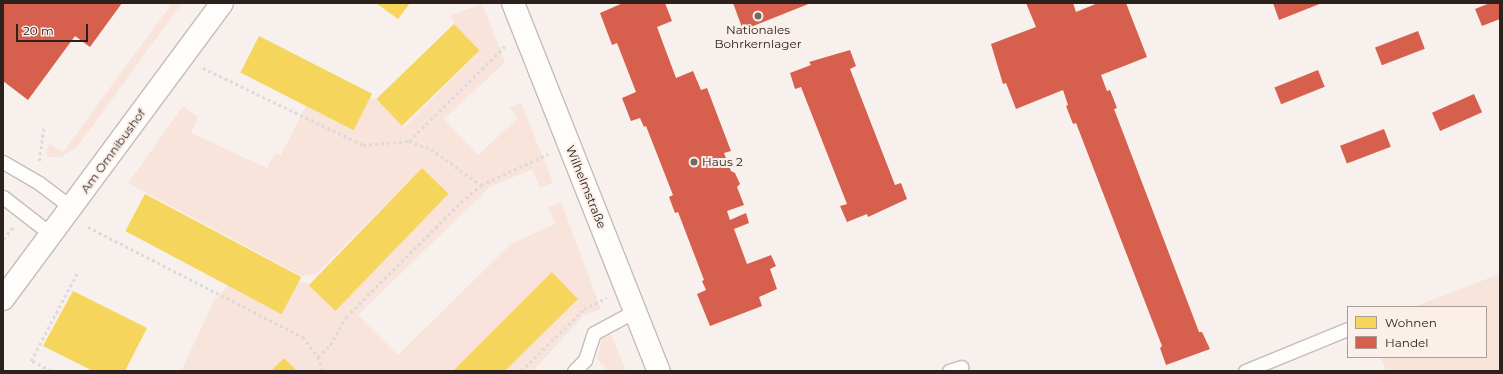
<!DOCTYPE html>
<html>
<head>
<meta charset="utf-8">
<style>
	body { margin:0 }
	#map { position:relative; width:1503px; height:374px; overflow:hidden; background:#f7f0ed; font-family:Montserrat,sans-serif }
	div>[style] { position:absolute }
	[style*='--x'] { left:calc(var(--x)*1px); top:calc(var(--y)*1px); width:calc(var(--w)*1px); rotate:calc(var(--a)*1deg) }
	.green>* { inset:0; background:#f8e4db }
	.homes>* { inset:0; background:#f6d55c; transform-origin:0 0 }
	.shops>* { inset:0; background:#d6604d; transform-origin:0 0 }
	.path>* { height:2.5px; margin-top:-1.25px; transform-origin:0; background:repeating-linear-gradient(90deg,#dddad9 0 3px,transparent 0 6px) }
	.roads { filter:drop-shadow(1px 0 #c5bcb9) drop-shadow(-1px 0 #c5bcb9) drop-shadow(0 1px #c5bcb9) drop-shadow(0 -1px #c5bcb9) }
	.service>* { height:13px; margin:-6.5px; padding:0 6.5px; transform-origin:6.5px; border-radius:6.5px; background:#fefdfc }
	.minor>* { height:22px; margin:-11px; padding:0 11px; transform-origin:11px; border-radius:11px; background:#fefdfc }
	.dots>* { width:11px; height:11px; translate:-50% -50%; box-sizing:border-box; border:2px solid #fbefe9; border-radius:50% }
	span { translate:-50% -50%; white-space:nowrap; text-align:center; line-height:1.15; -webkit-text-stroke:4px #fbefe9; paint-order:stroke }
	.poi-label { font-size:12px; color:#2c211c }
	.left { translate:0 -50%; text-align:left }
	.street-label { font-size:12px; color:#2c211c }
	.frame { position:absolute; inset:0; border:4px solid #2c211c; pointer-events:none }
	.legend { position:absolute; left:1347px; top:306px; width:140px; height:52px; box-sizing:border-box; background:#fbefe9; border:1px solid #a89d97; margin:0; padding:5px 7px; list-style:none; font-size:12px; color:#2c211c }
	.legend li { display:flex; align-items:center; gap:8px; height:20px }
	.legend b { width:20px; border:1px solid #a89d97 }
	.scale { position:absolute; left:16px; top:24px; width:72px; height:18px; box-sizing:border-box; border:2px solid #2c211c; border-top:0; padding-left:5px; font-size:12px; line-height:14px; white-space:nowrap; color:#2c211c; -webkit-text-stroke:3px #fbefe9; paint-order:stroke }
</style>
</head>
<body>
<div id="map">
	<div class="green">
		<div style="clip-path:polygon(172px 3px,182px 3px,78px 146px,61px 157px,47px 157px,46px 150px,50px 144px,63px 152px)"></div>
		<div style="clip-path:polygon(482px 4px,505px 62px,444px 119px,478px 155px,518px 118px,509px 108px,521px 103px,553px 183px,540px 188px,532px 169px,490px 187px,358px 315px,398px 355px,511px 244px,555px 224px,548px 207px,561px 202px,601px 309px,583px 316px,533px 371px,505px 371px,578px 299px,552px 272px,453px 371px,297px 371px,284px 358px,271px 371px,181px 371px,214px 301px,229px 285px,282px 312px,299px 282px,307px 283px,333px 309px,449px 194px,422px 168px,316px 274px,302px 276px,128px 183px,183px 106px,198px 117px,191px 133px,267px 168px,275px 153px,281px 155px,306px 106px,353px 130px,370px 98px,377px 100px,404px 127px,480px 51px,454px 24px,451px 15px)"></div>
		<div style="clip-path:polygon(1500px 274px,1500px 371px,1386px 371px,1381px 357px,1486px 357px,1486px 307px,1413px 307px)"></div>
		<div style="clip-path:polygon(611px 334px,626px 371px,608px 371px,597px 359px,602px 338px)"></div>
	</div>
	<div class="homes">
		<div style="clip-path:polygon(376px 3px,410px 3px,398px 19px)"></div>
		<div style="left:454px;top:24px;width:37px;height:108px;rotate:46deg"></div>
		<div style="left:259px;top:36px;width:127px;height:41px;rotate:27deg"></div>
		<div style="left:422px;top:168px;width:37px;height:163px;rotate:44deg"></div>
		<div style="left:145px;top:194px;width:177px;height:42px;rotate:28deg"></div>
		<div style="clip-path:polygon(552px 272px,578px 299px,505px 371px,453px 371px)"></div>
		<div style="clip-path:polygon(73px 291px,147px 328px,125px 371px,93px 371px,43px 346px)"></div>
		<div style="clip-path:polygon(284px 358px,297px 371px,271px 371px)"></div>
	</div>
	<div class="shops">
		<div style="clip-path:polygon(3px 3px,122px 3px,90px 47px,75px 36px,28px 100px,3px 81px)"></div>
		<div style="clip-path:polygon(623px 3px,665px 3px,672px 21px,657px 27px,676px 78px,693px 71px,701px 90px,707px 88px,731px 151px,724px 153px,731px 171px,735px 173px,740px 184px,737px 187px,744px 205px,727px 211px,730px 220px,746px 213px,749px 223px,734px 229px,747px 264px,771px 255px,776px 266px,770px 269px,777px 289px,759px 297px,762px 306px,710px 326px,697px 294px,706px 290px,702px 281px,704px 280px,678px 212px,675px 213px,669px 197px,673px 195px,646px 126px,644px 127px,640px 118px,631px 121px,622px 98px,636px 92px,617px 43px,612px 45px,600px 13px)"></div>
		<div style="clip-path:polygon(733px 3px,811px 3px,743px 30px)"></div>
		<div style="clip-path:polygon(1026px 3px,1073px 3px,1076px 12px,1098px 3px,1126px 3px,1147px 57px,1101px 75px,1107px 91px,1110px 90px,1117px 108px,1114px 109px,1199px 332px,1202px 332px,1210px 349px,1166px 365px,1160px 348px,1162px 346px,1076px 123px,1073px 124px,1066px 106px,1068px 105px,1063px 90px,1016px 109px,1006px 83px,1003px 84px,991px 44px,1036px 27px)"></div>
		<div style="clip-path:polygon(1273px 3px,1322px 3px,1279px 20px)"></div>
		<div style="clip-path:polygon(1490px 3px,1500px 3px,1500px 19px,1482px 26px,1475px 9px)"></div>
		<div style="left:1418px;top:31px;width:19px;height:46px;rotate:69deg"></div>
		<div style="clip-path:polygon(850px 50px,856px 66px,850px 69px,895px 185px,901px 183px,907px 199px,868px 217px,867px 214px,847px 222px,840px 206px,847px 204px,801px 87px,795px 89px,790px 73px,811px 65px,809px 62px)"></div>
		<div style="left:1318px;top:70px;width:18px;height:47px;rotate:68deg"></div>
		<div style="left:1474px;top:94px;width:20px;height:46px;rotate:66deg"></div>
		<div style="left:1384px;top:129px;width:19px;height:47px;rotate:69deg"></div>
	</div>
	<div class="path">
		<div style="--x:203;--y:68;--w:178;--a:25.7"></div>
		<div style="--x:363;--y:145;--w:46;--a:-5"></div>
		<div style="--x:409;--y:141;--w:135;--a:-44.7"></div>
		<div style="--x:409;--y:141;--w:23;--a:20"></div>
		<div style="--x:431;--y:149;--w:62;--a:35.8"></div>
		<div style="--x:39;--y:161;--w:35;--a:-82"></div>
		<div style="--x:88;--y:227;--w:242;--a:27.1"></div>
		<div style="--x:303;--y:337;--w:25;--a:53"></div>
		<div style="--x:318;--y:357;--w:15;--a:70"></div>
		<div style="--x:3;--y:239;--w:16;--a:-50"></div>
		<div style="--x:318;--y:357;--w:17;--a:-45"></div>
		<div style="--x:330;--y:345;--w:32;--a:-60"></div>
		<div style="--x:346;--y:317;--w:163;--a:-45"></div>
		<div style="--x:461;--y:202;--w:26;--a:-40"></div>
		<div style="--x:481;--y:185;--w:74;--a:-24.8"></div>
		<div style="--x:51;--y:371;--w:22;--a:-153"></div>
		<div style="--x:31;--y:361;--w:99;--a:-62.4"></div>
		<div style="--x:521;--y:371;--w:88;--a:-44.5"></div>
		<div style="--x:584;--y:309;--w:25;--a:-27"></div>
	</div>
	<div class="roads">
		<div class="service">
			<div style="--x:3;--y:162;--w:42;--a:30.3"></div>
			<div style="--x:39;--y:183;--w:41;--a:37.1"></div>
			<div style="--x:3;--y:197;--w:62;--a:37.8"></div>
			<div style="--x:574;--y:371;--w:16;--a:-45"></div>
			<div style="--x:585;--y:360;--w:28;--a:-72"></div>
			<div style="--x:594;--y:333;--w:47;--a:-28.2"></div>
			<div style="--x:949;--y:371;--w:13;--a:-18"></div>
			<div style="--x:1245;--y:371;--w:111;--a:-22.2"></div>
		</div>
		<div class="minor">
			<div style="--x:513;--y:3;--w:396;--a:68.4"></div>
			<div style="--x:3;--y:299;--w:368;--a:-53.5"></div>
		</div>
	</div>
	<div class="dots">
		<div style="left:758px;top:16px;background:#736965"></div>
		<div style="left:694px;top:162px;background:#736965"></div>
	</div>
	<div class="poi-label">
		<span style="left:758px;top:37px">Nationales<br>Bohrkernlager</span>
		<span class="left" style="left:702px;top:162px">Haus 2</span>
	</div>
	<div class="street-label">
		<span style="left:113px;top:151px;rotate:-54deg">Am Omnibushof</span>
		<span style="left:586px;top:187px;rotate:68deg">Wilhelmstraße</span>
	</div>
	<div class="frame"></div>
	<ul class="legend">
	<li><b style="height:11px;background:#f6d55c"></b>Wohnen</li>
	<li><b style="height:11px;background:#d6604d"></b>Handel</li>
	</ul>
	<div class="scale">20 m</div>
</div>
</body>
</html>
